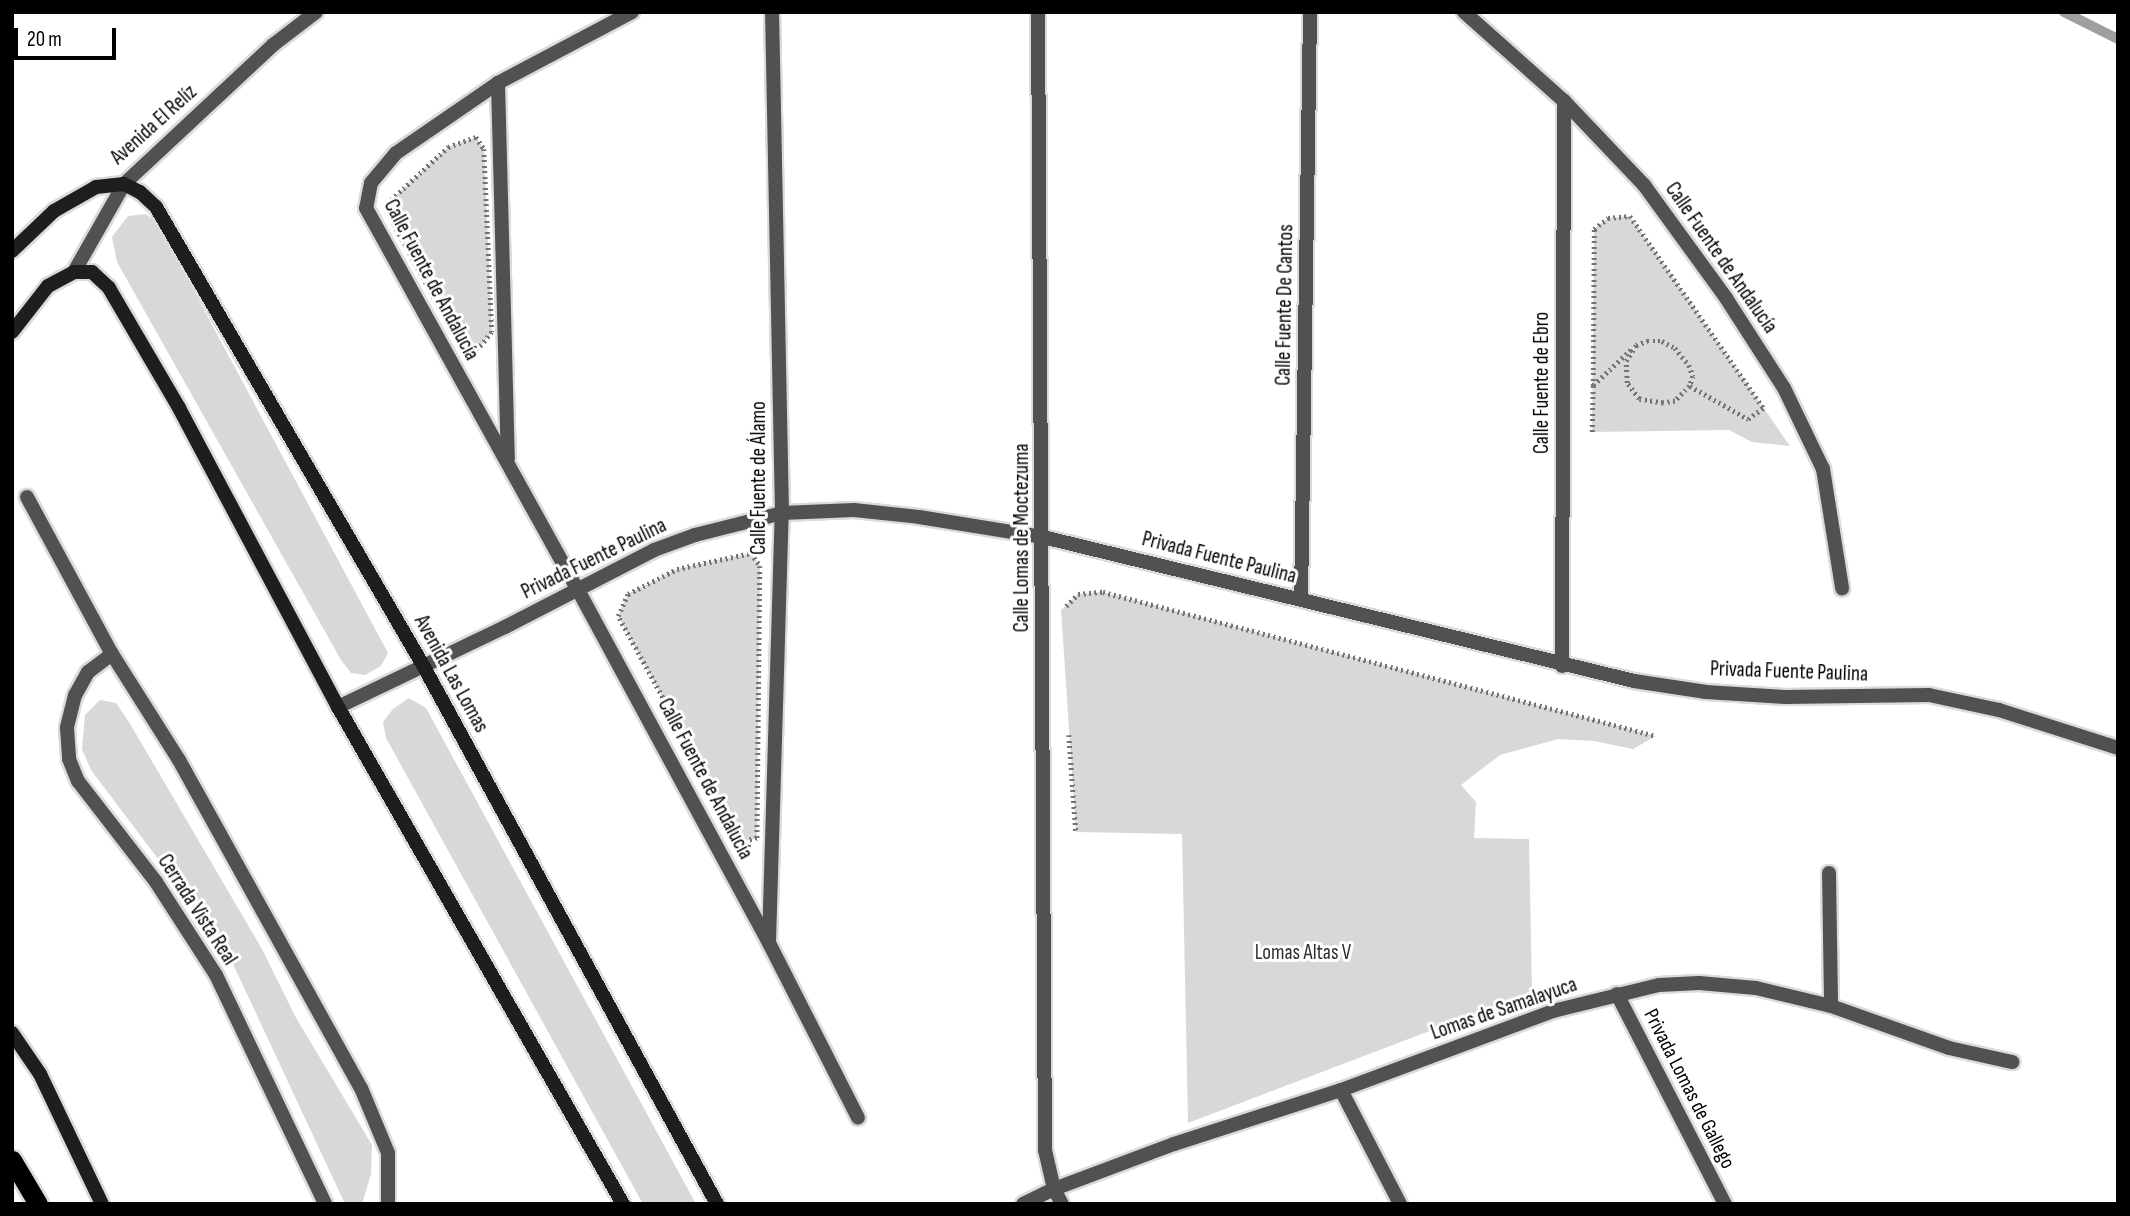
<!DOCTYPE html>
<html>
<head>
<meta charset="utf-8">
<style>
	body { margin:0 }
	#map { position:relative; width:2130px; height:1216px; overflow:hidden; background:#fff; font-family:"Sofia Sans Condensed",sans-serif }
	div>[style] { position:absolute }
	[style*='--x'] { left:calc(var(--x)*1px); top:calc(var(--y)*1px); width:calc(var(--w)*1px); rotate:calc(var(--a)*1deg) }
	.green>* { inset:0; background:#d8d8d8 }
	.stream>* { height:10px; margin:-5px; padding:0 5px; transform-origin:5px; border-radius:5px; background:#9f9f9f }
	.path>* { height:4.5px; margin-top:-2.25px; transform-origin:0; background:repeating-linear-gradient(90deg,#737373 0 2px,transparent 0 5.5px) }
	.roads { filter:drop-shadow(2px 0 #dbdbdb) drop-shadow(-2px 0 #dbdbdb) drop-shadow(0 2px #dbdbdb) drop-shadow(0 -2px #dbdbdb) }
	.minor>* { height:14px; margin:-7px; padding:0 7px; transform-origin:7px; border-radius:7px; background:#515151 }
	.secondary>* { height:14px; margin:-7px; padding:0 7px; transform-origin:7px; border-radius:7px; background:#1e1e1e }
	.trunk>* { height:19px; margin:-9.5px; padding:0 9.5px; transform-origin:9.5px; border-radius:9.5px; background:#000 }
	span { translate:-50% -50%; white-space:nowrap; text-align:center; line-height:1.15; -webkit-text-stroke:6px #fff; paint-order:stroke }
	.street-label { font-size:21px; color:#000 }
	.park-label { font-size:21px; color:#2f2f2f }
	.frame { position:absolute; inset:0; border:14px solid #000; pointer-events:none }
	.scale { position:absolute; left:14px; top:28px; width:102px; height:32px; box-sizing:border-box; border:4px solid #000; border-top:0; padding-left:9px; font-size:21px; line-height:24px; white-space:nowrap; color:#000; -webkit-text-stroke:5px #fff; paint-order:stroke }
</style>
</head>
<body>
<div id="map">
	<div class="green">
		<div style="clip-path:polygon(476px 137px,484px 149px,492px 332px,479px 348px,467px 349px,455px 337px,394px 225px,391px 200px,448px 147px)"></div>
		<div style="clip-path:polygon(146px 214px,159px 226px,388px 653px,381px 666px,365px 675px,351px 673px,341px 660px,117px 262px,112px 237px,128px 216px)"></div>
		<div style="clip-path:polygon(1630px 216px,1647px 240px,1790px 446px,1752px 442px,1729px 430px,1592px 432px,1594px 229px,1608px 218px)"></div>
		<div style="clip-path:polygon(751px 553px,760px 566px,757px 838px,742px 842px,618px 616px,628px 594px,677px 569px)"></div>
		<div style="clip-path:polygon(1103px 592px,1656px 736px,1633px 749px,1594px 741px,1558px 739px,1500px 755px,1461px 785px,1476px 802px,1474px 838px,1529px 839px,1532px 992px,1188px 1123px,1182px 834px,1076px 832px,1061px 610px,1078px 594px)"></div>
		<div style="clip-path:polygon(409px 698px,426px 708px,696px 1204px,643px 1204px,386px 738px,383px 722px,393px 709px)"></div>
		<div style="clip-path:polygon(100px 700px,116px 703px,129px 722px,262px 949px,295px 1016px,372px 1145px,371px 1174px,362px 1204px,345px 1204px,226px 949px,91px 770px,82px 749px,85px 715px)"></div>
	</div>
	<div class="stream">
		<div style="--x:2064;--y:12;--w:60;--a:26.6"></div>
	</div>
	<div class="path">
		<div style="--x:476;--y:137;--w:14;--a:56"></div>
		<div style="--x:484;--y:149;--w:183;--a:87.5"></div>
		<div style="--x:492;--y:332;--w:21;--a:129"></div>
		<div style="--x:479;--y:348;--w:12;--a:175"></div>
		<div style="--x:467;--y:349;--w:17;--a:-135"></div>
		<div style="--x:455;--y:337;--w:128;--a:-118.6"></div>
		<div style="--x:394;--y:225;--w:25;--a:-97"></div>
		<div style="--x:391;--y:200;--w:78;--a:-42.9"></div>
		<div style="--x:448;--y:147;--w:30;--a:-20"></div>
		<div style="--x:1647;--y:341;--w:15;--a:0"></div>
		<div style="--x:1662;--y:341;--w:15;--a:28"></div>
		<div style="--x:1675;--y:348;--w:22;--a:51"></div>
		<div style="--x:1689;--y:365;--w:12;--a:70"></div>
		<div style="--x:1693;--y:376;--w:10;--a:107"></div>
		<div style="--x:1690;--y:386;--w:21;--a:135"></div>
		<div style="--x:1675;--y:401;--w:12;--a:171"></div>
		<div style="--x:1663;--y:403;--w:24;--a:-171"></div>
		<div style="--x:1639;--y:399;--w:20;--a:-127"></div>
		<div style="--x:1627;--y:383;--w:22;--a:-93"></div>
		<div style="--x:1626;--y:361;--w:19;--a:-58"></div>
		<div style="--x:1636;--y:345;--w:12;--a:-20"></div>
		<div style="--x:1631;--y:350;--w:52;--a:136.5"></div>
		<div style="--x:1593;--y:386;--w:157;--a:-89.6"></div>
		<div style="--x:1594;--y:229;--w:18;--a:-38"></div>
		<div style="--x:1608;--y:218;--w:22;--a:-5"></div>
		<div style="--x:1630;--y:216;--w:236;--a:55.2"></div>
		<div style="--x:1690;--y:386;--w:67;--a:29.6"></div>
		<div style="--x:1748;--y:419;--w:19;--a:-36"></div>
		<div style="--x:1592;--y:432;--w:46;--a:-88.8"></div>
		<div style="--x:751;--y:553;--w:16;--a:55"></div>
		<div style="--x:760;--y:566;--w:272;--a:90.6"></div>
		<div style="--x:757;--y:838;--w:16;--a:165"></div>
		<div style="--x:742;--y:842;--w:258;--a:-118.8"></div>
		<div style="--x:618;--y:616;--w:24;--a:-66"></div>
		<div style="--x:628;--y:594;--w:55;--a:-27"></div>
		<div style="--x:677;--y:569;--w:76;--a:-12.2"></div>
		<div style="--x:1066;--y:606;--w:17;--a:-45"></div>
		<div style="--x:1078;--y:594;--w:25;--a:-5"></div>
		<div style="--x:1103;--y:592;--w:571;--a:14.6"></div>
		<div style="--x:1069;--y:735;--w:97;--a:85.9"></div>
	</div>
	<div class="roads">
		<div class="minor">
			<div style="--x:632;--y:12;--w:152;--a:152.1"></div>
			<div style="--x:498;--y:83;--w:124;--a:145.5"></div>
			<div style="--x:396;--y:153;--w:39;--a:130"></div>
			<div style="--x:371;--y:183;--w:25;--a:101"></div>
			<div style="--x:366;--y:208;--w:435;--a:61"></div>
			<div style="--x:577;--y:588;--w:404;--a:61.6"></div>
			<div style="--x:769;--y:943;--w:196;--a:63"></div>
			<div style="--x:1038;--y:12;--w:1138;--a:89.65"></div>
			<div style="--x:1045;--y:1150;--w:40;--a:77"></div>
			<div style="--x:1054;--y:1189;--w:17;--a:62"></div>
			<div style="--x:1464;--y:12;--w:134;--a:41.7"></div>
			<div style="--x:1564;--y:101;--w:116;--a:46.4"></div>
			<div style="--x:1644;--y:185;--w:140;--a:54"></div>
			<div style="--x:1726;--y:298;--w:107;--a:57.2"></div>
			<div style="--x:1784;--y:388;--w:90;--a:64.3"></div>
			<div style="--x:1823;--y:469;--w:121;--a:80.9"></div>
			<div style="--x:498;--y:83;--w:376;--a:88.5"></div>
			<div style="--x:74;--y:272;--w:101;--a:-60.4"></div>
			<div style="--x:124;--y:184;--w:204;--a:-43"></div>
			<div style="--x:273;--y:45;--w:54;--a:-37.5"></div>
			<div style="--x:27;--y:497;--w:179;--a:61.6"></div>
			<div style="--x:112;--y:654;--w:125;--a:57.7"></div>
			<div style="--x:179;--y:760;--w:375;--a:61"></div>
			<div style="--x:361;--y:1088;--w:70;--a:67.4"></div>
			<div style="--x:388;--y:1153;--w:51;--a:90"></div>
			<div style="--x:1301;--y:599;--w:587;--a:-89.12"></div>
			<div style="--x:112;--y:654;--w:30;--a:143"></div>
			<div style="--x:88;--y:672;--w:26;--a:119"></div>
			<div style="--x:75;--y:695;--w:34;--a:104"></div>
			<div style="--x:67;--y:728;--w:31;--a:86"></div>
			<div style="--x:69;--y:759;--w:24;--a:68"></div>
			<div style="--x:78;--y:781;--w:128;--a:52.3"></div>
			<div style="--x:156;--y:882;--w:111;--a:57.2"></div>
			<div style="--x:216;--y:975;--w:254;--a:64.5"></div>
			<div style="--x:1562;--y:666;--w:565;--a:-89.8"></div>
			<div style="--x:338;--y:707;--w:185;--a:-25.6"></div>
			<div style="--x:505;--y:627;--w:168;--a:-27.3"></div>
			<div style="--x:654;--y:550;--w:44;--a:-20.1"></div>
			<div style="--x:695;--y:535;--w:90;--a:-14.2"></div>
			<div style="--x:782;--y:513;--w:72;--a:-2.4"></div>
			<div style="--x:854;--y:510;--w:65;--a:6.1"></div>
			<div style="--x:919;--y:517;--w:126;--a:9.2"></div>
			<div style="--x:1043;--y:537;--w:608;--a:13.69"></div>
			<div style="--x:1634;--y:681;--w:73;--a:8.7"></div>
			<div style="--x:1706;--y:692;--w:79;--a:3.6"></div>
			<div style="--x:1785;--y:697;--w:144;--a:-0.8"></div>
			<div style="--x:1929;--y:695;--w:72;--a:12.1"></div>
			<div style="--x:1999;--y:710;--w:125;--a:17.7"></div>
			<div style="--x:1829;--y:873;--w:133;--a:89.1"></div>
			<div style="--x:769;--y:942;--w:429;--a:-88.3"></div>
			<div style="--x:782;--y:513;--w:501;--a:-91.14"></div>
			<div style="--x:1617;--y:994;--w:236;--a:62.8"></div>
			<div style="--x:1341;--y:1090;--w:128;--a:62.6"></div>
			<div style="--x:1023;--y:1204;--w:34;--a:-26"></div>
			<div style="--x:1054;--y:1189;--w:128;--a:-20.6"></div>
			<div style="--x:1174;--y:1144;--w:176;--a:-17.9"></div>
			<div style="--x:1341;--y:1090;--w:226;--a:-20.4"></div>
			<div style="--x:1553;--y:1011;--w:109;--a:-13.8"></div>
			<div style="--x:1659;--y:985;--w:40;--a:-2.9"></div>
			<div style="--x:1699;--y:983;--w:57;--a:5"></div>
			<div style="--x:1756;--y:988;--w:77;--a:13.5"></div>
			<div style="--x:1831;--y:1006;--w:125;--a:19.6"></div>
			<div style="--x:1949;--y:1048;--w:65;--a:12.5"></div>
		</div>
		<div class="secondary">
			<div style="--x:12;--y:251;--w:58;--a:-43.6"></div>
			<div style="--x:54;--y:211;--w:48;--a:-29.7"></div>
			<div style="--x:96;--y:187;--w:28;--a:-6"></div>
			<div style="--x:124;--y:184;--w:18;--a:27"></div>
			<div style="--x:140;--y:192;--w:22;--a:43"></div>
			<div style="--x:156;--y:207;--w:532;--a:59.77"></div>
			<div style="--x:424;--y:667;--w:612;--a:61.38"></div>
			<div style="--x:12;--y:332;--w:58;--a:-52"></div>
			<div style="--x:48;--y:286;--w:30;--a:-28"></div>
			<div style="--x:74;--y:272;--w:18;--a:0"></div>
			<div style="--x:92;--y:272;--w:23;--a:43"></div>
			<div style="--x:109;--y:288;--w:139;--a:59.7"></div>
			<div style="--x:179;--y:408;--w:339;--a:62"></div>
			<div style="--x:338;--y:707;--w:573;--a:60.17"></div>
			<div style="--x:12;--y:1033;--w:50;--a:55.7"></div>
			<div style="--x:40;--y:1074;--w:144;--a:64.5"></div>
		</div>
		<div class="trunk">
			<div style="--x:12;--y:1160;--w:51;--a:59.4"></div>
		</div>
	</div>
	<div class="street-label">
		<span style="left:154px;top:125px;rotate:-42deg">Avenida El Relíz</span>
		<span style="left:1721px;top:258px;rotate:55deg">Calle Fuente de Andalucía</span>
		<span style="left:431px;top:280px;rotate:62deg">Calle Fuente de Andalucía</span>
		<span style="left:1285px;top:305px;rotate:-89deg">Calle Fuente De Cantos</span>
		<span style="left:1542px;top:383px;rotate:-90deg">Calle Fuente de Ebro</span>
		<span style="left:759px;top:478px;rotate:-90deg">Calle Fuente de Álamo</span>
		<span style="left:1022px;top:538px;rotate:-90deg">Calle Lomas de Moctezuma</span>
		<span style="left:1219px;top:558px;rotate:14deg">Privada Fuente Paulina</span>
		<span style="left:594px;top:559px;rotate:-26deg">Privada Fuente Paulina</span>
		<span style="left:1789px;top:672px;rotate:2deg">Privada Fuente Paulina</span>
		<span style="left:451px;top:674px;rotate:61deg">Avenida Las Lomas</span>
		<span style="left:705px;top:779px;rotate:62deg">Calle Fuente de Andalucía</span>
		<span style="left:197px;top:910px;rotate:57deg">Cerrada Vista Real</span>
		<span style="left:1504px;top:1009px;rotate:-19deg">Lomas de Samalayuca</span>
		<span style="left:1689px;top:1089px;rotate:63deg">Privada Lomas de Gallego</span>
	</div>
	<div class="park-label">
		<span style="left:1303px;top:953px">Lomas Altas V</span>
	</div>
	<div class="frame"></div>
	<div class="scale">20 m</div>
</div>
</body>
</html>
